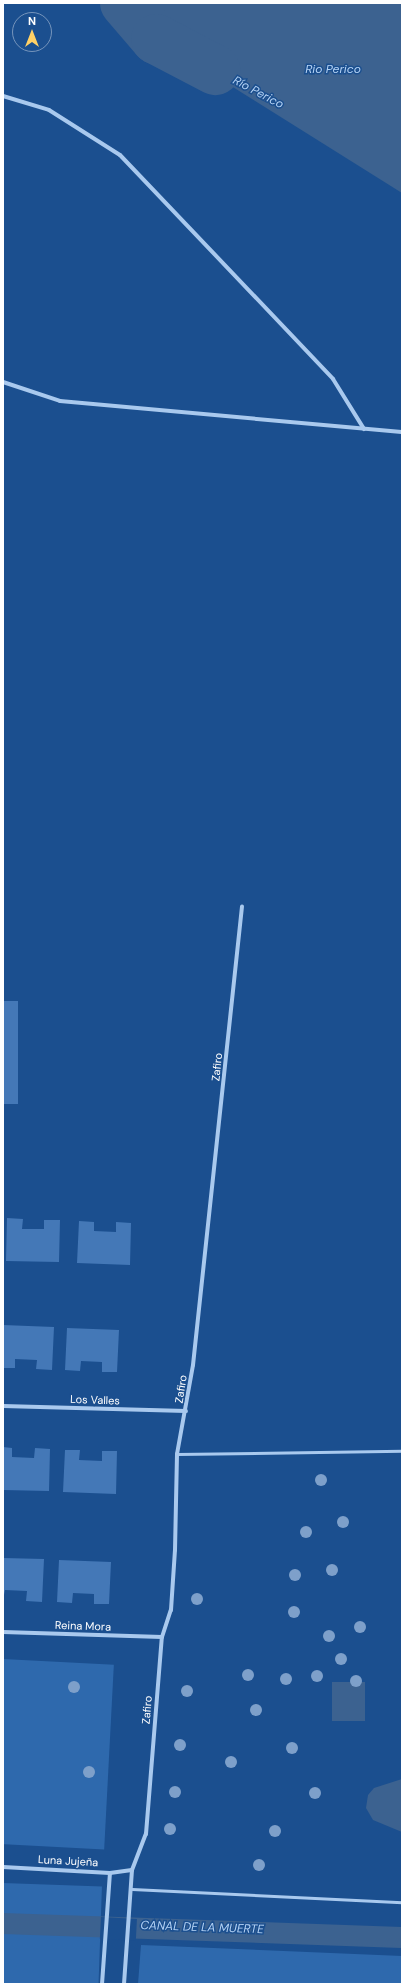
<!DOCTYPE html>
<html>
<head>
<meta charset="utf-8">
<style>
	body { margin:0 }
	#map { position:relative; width:405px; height:1987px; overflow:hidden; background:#1b4f8f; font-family:"DM Sans",sans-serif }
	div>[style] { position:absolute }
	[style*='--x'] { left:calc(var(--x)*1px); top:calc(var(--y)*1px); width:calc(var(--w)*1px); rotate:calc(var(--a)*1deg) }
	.green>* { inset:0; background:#2e69ad; transform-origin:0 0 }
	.water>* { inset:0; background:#3c6290; transform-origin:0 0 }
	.pier>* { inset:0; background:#1b4f8f; transform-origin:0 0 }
	.river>* { height:50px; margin:-25px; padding:0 25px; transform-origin:25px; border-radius:25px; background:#3c6290 }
	.building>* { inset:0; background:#4478b7; transform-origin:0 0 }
	.service>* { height:3px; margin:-1.5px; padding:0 1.5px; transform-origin:1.5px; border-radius:1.5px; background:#a9c9ee }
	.minor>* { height:4px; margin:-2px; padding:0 2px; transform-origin:2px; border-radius:2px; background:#a9c9ee }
	.trees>* { width:12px; height:12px; margin:-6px; border-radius:50%; background:#7ea0ca }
	span { translate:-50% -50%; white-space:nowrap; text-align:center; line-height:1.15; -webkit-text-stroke:3px #1b4f8f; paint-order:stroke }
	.street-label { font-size:11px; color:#fff }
	.water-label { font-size:12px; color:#b5d3f5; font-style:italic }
	.frame { position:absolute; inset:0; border:4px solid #fff; pointer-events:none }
	.north { position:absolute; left:12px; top:12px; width:40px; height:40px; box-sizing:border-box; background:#1b4f8f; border:1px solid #7695bc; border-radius:50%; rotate:0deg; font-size:11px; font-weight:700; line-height:16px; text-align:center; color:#fff }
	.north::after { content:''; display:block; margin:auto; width:14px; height:18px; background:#ffd166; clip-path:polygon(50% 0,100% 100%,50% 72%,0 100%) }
</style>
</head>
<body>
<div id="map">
	<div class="green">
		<div style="left:3px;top:1659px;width:111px;height:185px;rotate:3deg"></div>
		<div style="left:3px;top:1883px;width:99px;height:101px;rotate:2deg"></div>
		<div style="clip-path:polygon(141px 1945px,402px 1956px,402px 1984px,138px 1984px)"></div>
	</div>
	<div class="water">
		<div style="clip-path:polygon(125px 3px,402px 3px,402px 193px,156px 39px)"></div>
		<div style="left:332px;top:1682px;width:33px;height:39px"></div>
		<div style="clip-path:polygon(402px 1779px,402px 1832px,373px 1820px,366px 1808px,368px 1795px,374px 1788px)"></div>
		<div style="left:3px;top:1913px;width:399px;height:21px;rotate:2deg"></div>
	</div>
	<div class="pier">
		<div style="left:101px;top:1917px;width:36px;height:22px;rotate:3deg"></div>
	</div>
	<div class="river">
		<div style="--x:125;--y:3;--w:48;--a:49.3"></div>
		<div style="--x:156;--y:39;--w:67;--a:27.7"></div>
	</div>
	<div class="building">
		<div style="left:3px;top:1001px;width:15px;height:103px"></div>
		<div style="clip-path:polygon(7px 1218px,23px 1219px,22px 1229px,44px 1229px,44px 1220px,60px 1220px,59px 1262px,6px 1261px)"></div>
		<div style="clip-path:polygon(79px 1221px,94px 1222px,94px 1231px,116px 1232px,116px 1222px,131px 1223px,130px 1265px,77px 1263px)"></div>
		<div style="clip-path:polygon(3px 1325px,54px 1327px,52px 1370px,36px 1369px,37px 1360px,15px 1359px,15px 1368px,3px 1368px)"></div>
		<div style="clip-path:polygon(67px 1328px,119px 1330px,117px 1372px,102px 1372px,102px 1362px,81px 1361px,80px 1371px,65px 1370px)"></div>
		<div style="clip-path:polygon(3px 1447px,12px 1448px,12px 1457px,34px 1458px,35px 1448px,50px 1449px,49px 1491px,3px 1490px)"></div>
		<div style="clip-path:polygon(65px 1450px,80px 1450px,79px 1460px,102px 1461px,102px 1451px,117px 1451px,116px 1494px,63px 1492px)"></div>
		<div style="clip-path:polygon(3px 1558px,44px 1559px,42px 1602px,26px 1601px,27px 1591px,5px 1590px,3px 1600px)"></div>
		<div style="clip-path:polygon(59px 1560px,111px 1562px,109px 1604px,94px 1604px,94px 1594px,73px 1593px,72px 1603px,57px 1602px)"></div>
	</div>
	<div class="service">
		<div style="--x:177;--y:1454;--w:225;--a:-0.8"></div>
		<div style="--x:132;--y:1889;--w:270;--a:2.8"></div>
	</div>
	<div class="minor">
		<div style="--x:3;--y:96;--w:48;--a:16.9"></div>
		<div style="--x:49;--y:110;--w:84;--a:32.4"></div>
		<div style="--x:120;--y:155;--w:309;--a:46.4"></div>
		<div style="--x:333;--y:379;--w:59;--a:58.2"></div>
		<div style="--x:3;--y:382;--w:60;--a:18.4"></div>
		<div style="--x:60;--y:401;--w:343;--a:5.2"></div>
		<div style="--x:3;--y:1406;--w:183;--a:1.6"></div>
		<div style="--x:3;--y:1632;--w:159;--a:1.8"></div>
		<div style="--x:3;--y:1867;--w:107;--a:3.2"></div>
		<div style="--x:110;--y:1873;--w:22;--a:-8"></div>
		<div style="--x:102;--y:1984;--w:111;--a:-85.9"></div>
		<div style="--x:124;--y:1984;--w:114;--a:-86"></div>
		<div style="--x:132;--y:1870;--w:39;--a:-69"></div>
		<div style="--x:146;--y:1834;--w:198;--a:-85.4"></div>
		<div style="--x:162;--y:1637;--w:28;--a:-72"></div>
		<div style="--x:171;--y:1610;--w:60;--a:-86.2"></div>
		<div style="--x:175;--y:1550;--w:96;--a:-88.8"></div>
		<div style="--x:177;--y:1454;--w:90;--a:-79.8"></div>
		<div style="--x:193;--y:1365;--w:461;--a:-83.9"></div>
	</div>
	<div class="trees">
		<div style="left:321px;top:1480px"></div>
		<div style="left:343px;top:1522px"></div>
		<div style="left:306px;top:1532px"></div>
		<div style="left:332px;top:1570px"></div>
		<div style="left:295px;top:1575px"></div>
		<div style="left:197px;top:1599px"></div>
		<div style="left:294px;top:1612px"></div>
		<div style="left:360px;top:1627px"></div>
		<div style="left:329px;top:1636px"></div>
		<div style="left:341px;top:1659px"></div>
		<div style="left:248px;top:1675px"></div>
		<div style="left:317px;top:1676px"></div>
		<div style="left:286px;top:1679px"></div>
		<div style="left:356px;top:1681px"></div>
		<div style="left:74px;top:1687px"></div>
		<div style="left:187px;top:1691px"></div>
		<div style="left:256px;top:1710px"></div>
		<div style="left:180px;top:1745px"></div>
		<div style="left:292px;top:1748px"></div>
		<div style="left:231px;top:1762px"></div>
		<div style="left:89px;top:1772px"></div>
		<div style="left:175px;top:1792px"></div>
		<div style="left:315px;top:1793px"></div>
		<div style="left:170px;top:1829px"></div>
		<div style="left:275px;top:1831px"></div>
		<div style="left:259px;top:1865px"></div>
	</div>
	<div class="street-label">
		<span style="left:217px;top:1067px;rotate:-84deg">Zafiro</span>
		<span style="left:181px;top:1389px;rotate:-81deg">Zafiro</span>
		<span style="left:95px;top:1400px;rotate:2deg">Los Valles</span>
		<span style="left:83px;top:1626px;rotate:2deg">Reina Mora</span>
		<span style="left:147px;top:1710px;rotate:-85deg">Zafiro</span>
		<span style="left:68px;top:1861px;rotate:3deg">Luna Jujeña</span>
	</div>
	<div class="water-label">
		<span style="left:333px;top:70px">Rio Perico</span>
		<span style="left:258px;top:93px;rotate:28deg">Río Perico</span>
		<span style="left:202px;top:1928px;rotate:2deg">CANAL DE LA MUERTE</span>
	</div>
	<div class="frame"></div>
	<div class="north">N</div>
</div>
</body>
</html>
